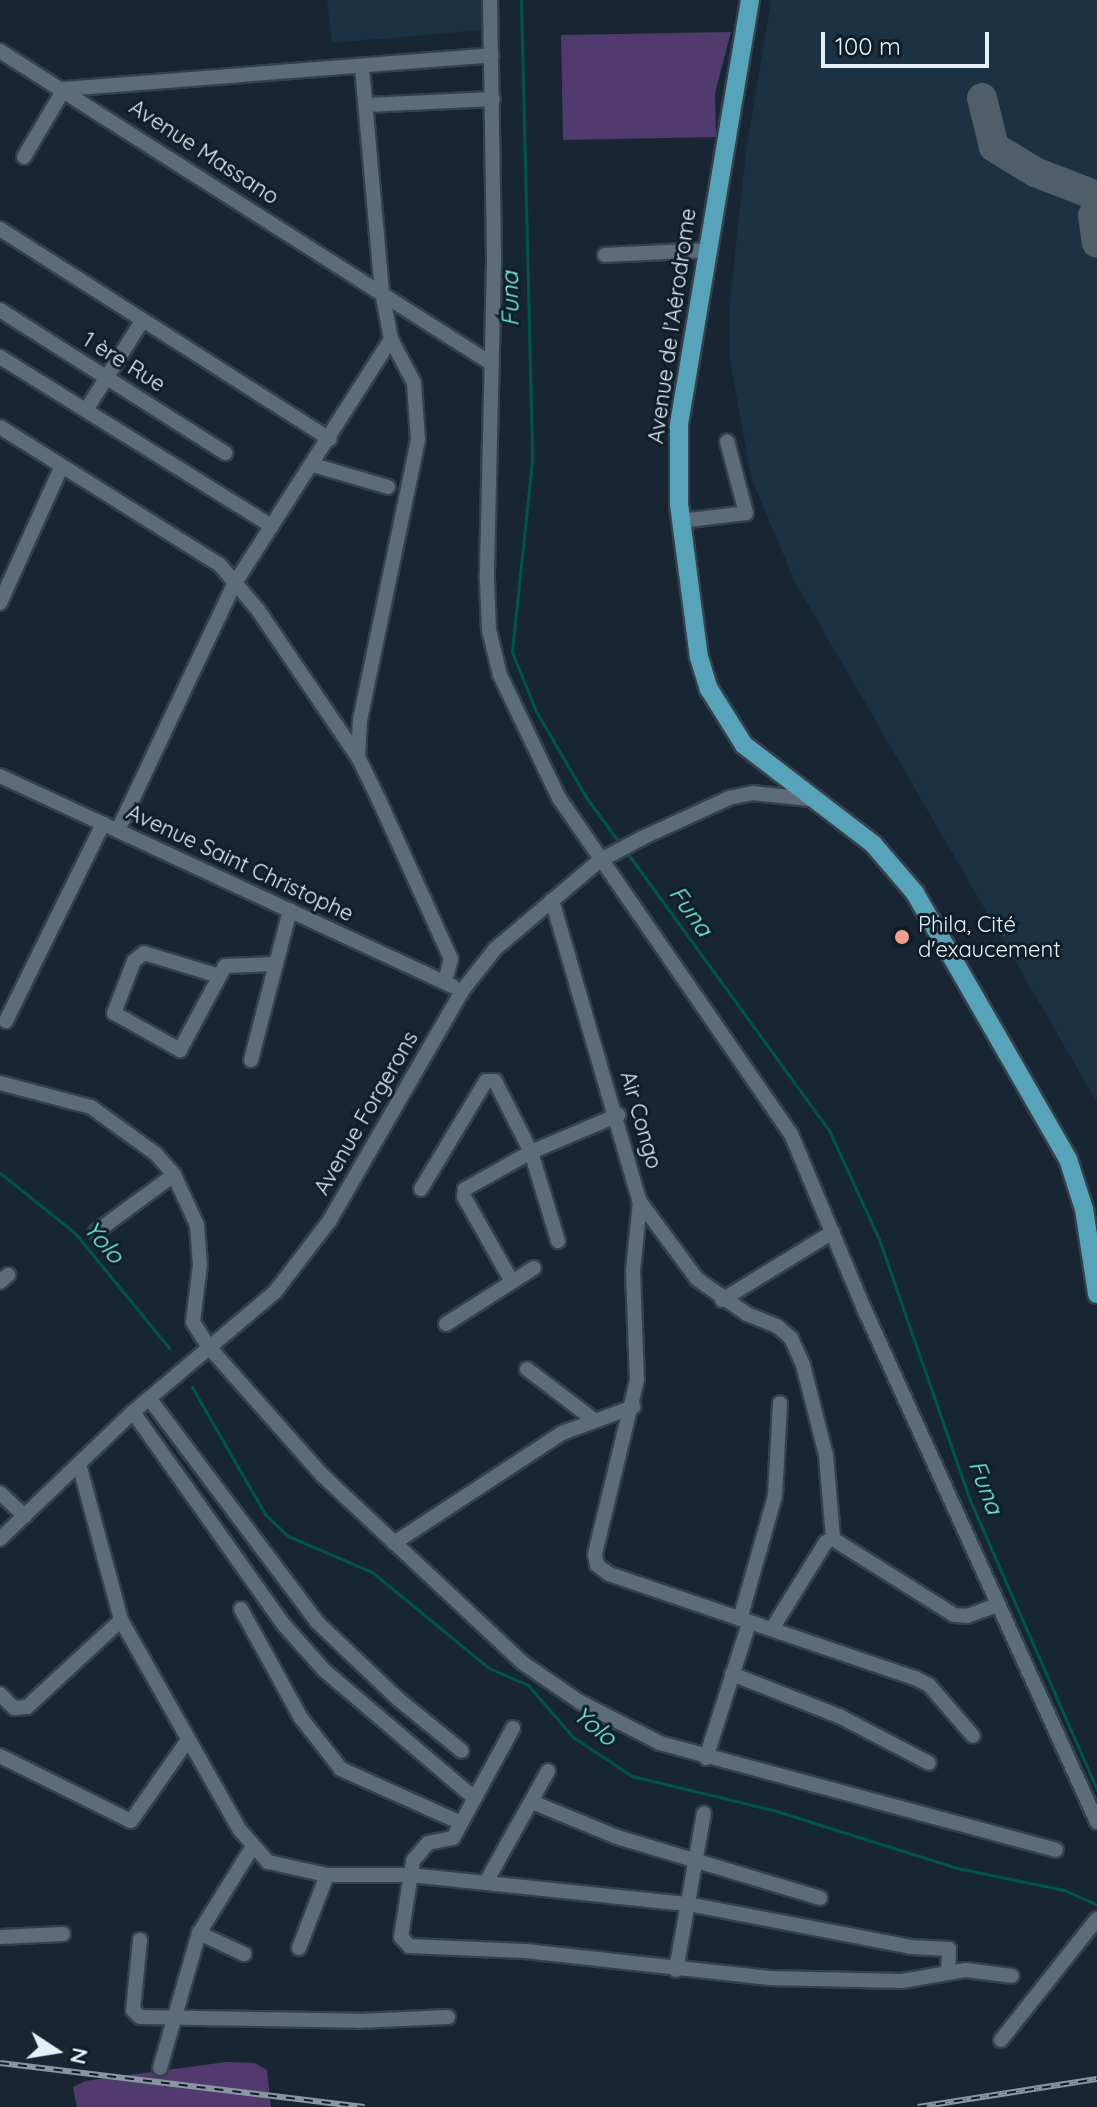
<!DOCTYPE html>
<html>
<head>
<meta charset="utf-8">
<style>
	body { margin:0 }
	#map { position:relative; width:1097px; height:2107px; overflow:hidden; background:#182633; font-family:Quicksand,sans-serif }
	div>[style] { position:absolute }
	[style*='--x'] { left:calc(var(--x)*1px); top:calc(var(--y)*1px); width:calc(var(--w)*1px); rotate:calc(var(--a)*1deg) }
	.built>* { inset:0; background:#1c3141 }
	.green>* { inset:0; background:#503a6e }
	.stream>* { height:3px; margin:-1.5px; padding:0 1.5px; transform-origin:1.5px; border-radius:1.5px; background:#01544e }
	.taxiway>* { height:30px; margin:-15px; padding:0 15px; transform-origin:15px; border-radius:15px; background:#505e69 }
	.roads { filter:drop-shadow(2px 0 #35404b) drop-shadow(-2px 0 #35404b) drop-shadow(0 2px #35404b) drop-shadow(0 -2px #35404b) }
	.minor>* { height:14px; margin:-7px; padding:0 7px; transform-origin:7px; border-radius:7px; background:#5c6c7b }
	.major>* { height:18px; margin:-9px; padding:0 9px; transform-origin:9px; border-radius:9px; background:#57a4ba }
	.rail>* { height:6px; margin-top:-3px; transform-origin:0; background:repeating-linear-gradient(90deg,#0f1d29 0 9px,#89959f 0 18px); box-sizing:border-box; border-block:2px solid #89959f }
	.dots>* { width:22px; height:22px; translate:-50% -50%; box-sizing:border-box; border:4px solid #0f1d29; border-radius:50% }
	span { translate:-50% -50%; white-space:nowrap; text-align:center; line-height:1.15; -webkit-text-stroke:6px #0f1d29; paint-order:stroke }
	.street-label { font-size:22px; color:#e5eff7 }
	.poi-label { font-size:22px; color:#e5eff7 }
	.left { translate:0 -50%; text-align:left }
	.water-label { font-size:24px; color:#79fbef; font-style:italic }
	.north { position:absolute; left:16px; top:2011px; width:80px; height:80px; -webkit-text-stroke:6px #0f1d29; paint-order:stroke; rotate:102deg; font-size:22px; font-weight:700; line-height:32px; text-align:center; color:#e5eff7 }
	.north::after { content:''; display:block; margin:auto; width:28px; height:36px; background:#e5eff7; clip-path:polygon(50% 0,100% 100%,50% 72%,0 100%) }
	.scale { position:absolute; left:821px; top:32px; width:168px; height:36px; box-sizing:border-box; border:4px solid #e5eff7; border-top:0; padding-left:10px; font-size:24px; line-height:28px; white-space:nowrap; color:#e5eff7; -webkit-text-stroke:6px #0f1d29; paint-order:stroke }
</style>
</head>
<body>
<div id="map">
	<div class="built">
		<div style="clip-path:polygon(327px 0,484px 0,484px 30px,332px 43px)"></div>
		<div style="clip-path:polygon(771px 0,1097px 0,1097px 1102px,795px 582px,751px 478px,730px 360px,730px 303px,746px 150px)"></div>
	</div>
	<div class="green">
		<div style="clip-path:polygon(731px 32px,715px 93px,716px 137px,563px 140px,561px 35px)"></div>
		<div style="clip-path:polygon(226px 2062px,255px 2063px,267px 2070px,271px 2107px,77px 2107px,73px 2087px,85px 2081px)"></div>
	</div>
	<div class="stream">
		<div style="--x:521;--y:0;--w:461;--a:88.6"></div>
		<div style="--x:532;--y:461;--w:192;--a:96"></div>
		<div style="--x:512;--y:652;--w:64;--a:67.9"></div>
		<div style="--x:536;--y:711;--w:99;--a:59.8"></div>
		<div style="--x:586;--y:797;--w:59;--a:53.9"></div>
		<div style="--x:626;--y:851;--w:345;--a:54"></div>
		<div style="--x:829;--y:1130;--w:120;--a:65.4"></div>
		<div style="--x:879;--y:1239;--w:274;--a:70.8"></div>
		<div style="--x:969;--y:1498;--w:319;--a:66.3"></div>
		<div style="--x:0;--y:1173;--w:96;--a:38.7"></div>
		<div style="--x:75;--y:1233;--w:149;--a:50.7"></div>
		<div style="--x:192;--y:1387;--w:146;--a:60.1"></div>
		<div style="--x:265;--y:1514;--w:32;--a:44"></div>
		<div style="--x:288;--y:1536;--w:91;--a:23.2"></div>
		<div style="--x:372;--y:1572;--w:151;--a:39.4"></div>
		<div style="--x:489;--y:1668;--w:43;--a:23.6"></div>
		<div style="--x:528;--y:1685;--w:69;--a:49.1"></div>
		<div style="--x:573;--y:1737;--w:71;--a:33.5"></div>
		<div style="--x:632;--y:1776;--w:145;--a:13.6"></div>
		<div style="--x:773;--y:1810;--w:193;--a:17.5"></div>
		<div style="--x:957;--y:1868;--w:109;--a:11.6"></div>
		<div style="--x:1064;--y:1890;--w:36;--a:24"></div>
	</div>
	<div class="taxiway">
		<div style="--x:982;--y:98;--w:50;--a:76.2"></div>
		<div style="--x:994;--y:147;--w:48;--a:31.4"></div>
		<div style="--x:1035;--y:172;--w:66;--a:21.2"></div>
		<div style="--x:1097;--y:207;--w:10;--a:114"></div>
		<div style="--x:1093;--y:216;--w:27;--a:82"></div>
	</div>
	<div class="roads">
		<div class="minor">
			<div style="--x:490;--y:0;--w:262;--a:89.1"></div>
			<div style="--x:494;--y:262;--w:317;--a:91.3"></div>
			<div style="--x:487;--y:579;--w:51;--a:87.8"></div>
			<div style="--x:489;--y:630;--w:46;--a:76.3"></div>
			<div style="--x:500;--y:675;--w:136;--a:64.4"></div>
			<div style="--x:559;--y:798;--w:408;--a:55.4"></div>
			<div style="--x:791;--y:1134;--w:194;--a:67.3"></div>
			<div style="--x:866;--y:1313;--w:559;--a:65.59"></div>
			<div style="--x:0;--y:51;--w:583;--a:32.46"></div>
			<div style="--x:367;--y:105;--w:126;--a:-2.7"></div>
			<div style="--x:24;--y:157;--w:79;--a:-59.5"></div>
			<div style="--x:64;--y:89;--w:429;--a:-4.5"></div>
			<div style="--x:0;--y:229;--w:391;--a:32.5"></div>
			<div style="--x:605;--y:255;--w:102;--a:-2.8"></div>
			<div style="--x:0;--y:310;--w:267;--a:32.4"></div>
			<div style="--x:0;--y:357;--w:320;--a:31.9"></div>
			<div style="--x:86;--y:410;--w:105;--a:-57.8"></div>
			<div style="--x:0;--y:427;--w:260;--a:32.1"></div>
			<div style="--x:220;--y:565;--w:59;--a:49.8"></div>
			<div style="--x:258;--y:610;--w:178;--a:55.8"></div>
			<div style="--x:358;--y:757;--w:46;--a:64"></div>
			<div style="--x:378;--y:798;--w:177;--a:65.6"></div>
			<div style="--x:451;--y:959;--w:24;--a:105"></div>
			<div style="--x:313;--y:465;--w:78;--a:16.3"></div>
			<div style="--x:681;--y:521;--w:65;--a:-7"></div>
			<div style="--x:746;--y:513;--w:74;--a:-104.8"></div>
			<div style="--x:0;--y:603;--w:150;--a:-65.7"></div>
			<div style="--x:358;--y:757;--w:37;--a:-87"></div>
			<div style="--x:360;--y:720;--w:286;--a:-78.3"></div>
			<div style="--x:418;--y:440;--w:57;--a:-94"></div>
			<div style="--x:414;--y:383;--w:50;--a:-117.6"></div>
			<div style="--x:0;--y:776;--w:499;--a:24.9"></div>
			<div style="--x:118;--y:830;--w:273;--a:-64.7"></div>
			<div style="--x:235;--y:583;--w:290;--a:-57.4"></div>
			<div style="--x:391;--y:339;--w:48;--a:-100.8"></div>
			<div style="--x:382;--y:292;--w:227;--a:-95.1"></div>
			<div style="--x:552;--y:900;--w:315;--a:73.8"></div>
			<div style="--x:640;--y:1202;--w:96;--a:53.5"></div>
			<div style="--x:697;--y:1279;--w:61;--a:35"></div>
			<div style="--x:747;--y:1314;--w:32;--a:22"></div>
			<div style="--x:777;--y:1326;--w:18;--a:41"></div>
			<div style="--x:791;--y:1338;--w:30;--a:66"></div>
			<div style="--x:803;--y:1365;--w:93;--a:75.7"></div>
			<div style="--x:826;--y:1455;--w:84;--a:85.2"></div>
			<div style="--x:216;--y:975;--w:75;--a:-163"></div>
			<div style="--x:144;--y:953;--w:13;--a:141"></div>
			<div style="--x:134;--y:961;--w:56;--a:111"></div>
			<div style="--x:114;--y:1013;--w:76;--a:29.3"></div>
			<div style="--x:180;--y:1050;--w:95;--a:-61.8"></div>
			<div style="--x:225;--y:966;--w:51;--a:-2.2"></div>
			<div style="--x:6;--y:1021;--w:220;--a:-63.8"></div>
			<div style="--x:251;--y:1060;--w:155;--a:-75.4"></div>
			<div style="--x:0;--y:1083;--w:94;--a:14.8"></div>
			<div style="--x:91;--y:1107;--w:80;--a:35.9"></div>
			<div style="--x:156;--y:1154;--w:28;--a:49"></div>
			<div style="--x:174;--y:1175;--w:55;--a:65.3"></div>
			<div style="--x:197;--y:1225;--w:40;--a:85.7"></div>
			<div style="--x:200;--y:1265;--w:57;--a:97"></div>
			<div style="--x:193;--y:1322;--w:28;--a:58"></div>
			<div style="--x:208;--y:1346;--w:172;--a:48.5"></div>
			<div style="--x:322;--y:1475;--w:275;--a:43.1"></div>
			<div style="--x:523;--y:1663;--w:69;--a:34.4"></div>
			<div style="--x:580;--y:1702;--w:90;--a:27.1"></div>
			<div style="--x:660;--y:1743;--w:410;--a:15.1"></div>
			<div style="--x:421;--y:1189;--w:126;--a:-59"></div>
			<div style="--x:486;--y:1081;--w:9;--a:0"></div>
			<div style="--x:495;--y:1081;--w:80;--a:63.1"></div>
			<div style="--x:531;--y:1152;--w:93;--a:73.1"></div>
			<div style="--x:640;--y:1202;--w:69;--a:95.8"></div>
			<div style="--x:633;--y:1271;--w:109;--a:87.9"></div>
			<div style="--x:637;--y:1380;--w:179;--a:103.6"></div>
			<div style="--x:595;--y:1554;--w:11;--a:80"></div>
			<div style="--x:597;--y:1565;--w:15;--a:37"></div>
			<div style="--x:609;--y:1574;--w:323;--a:18.8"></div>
			<div style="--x:915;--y:1678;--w:16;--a:27"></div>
			<div style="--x:929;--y:1685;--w:67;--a:49.2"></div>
			<div style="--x:96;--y:1232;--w:97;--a:-36.2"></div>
			<div style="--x:511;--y:1280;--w:95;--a:-119.5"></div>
			<div style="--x:464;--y:1197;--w:8;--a:-83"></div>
			<div style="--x:465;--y:1189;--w:76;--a:-29.3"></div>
			<div style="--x:531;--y:1152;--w:95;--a:-23"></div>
			<div style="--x:0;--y:1282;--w:11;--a:-41"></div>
			<div style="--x:722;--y:1300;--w:130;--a:-31.5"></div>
			<div style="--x:446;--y:1324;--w:104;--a:-32.5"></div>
			<div style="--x:527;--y:1369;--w:84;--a:37.3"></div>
			<div style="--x:149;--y:1398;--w:280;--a:53.1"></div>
			<div style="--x:317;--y:1622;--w:112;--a:43.5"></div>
			<div style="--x:398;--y:1699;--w:82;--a:39.1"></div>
			<div style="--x:133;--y:1412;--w:261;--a:54.7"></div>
			<div style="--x:284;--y:1625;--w:62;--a:48.3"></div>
			<div style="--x:325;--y:1671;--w:194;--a:40.4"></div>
			<div style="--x:79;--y:1464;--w:162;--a:74.9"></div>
			<div style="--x:121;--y:1620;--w:241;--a:60.5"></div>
			<div style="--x:240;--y:1830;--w:43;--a:48.8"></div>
			<div style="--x:268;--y:1862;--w:60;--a:12.4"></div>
			<div style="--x:327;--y:1875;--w:83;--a:0"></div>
			<div style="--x:410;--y:1875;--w:280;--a:6"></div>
			<div style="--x:688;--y:1904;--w:227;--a:10.9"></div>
			<div style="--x:911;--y:1947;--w:38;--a:3"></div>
			<div style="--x:949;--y:1949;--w:23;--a:92"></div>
			<div style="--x:0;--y:1493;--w:34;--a:43"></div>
			<div style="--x:0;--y:1539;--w:184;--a:-43.7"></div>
			<div style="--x:133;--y:1412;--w:186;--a:-40.2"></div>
			<div style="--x:275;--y:1292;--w:91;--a:-52.6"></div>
			<div style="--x:330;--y:1220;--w:264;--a:-60"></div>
			<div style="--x:462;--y:991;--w:53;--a:-51.8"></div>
			<div style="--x:495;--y:949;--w:136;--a:-40.2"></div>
			<div style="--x:599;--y:861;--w:51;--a:-28.1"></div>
			<div style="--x:644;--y:837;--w:94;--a:-24.6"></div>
			<div style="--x:729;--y:798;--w:24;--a:-12"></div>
			<div style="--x:752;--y:793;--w:58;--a:5.9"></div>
			<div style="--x:394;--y:1543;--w:201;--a:-33.2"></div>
			<div style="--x:562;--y:1433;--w:76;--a:-20.1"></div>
			<div style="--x:241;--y:1609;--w:124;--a:61.2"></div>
			<div style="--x:301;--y:1718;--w:65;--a:51.9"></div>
			<div style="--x:341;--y:1769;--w:132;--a:24.2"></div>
			<div style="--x:740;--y:1619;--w:128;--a:-74.1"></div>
			<div style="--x:775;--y:1496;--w:93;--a:-86.9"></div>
			<div style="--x:772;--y:1629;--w:102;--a:-58.2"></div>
			<div style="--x:826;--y:1542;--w:8;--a:-23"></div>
			<div style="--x:833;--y:1539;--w:143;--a:32.1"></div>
			<div style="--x:954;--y:1615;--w:13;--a:4"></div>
			<div style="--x:967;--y:1616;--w:32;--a:-20"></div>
			<div style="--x:732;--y:1674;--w:117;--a:21.5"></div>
			<div style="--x:841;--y:1717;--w:99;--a:27.6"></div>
			<div style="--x:0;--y:1694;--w:20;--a:45"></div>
			<div style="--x:14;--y:1708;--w:13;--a:-4"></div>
			<div style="--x:27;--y:1707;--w:128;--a:-42.8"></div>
			<div style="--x:513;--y:1728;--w:125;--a:118.6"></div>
			<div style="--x:453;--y:1838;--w:25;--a:169"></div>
			<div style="--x:428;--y:1843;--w:23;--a:130"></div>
			<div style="--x:413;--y:1861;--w:77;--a:99"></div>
			<div style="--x:401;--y:1937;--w:12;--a:48"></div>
			<div style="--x:409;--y:1946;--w:116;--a:2.5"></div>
			<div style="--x:525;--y:1951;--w:244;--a:6.3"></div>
			<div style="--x:768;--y:1978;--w:134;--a:1.3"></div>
			<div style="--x:902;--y:1981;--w:65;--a:-9.8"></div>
			<div style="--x:966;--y:1970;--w:46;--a:7.4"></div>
			<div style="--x:0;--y:1756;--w:146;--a:26.4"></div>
			<div style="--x:131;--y:1821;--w:99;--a:-54.9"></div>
			<div style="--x:706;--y:1758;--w:142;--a:-72.3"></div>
			<div style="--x:532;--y:1802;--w:92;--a:22.4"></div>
			<div style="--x:617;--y:1837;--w:212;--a:16.7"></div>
			<div style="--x:486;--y:1882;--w:127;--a:-60.8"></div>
			<div style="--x:199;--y:1933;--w:50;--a:25"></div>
			<div style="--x:0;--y:1937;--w:63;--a:-2.7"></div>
			<div style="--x:140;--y:1940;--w:70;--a:95.7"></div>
			<div style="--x:133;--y:2010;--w:10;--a:45"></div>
			<div style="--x:140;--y:2017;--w:219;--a:1"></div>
			<div style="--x:359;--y:2021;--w:89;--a:-2.6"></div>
			<div style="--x:299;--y:1948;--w:78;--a:-69"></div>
			<div style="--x:676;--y:1970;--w:159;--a:-79.9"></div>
			<div style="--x:1001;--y:2040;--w:154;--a:-51.6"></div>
			<div style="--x:160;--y:2068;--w:141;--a:-73.9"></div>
			<div style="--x:199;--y:1933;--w:100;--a:-58.1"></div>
		</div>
		<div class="major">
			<div style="--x:750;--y:0;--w:432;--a:99.5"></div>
			<div style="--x:679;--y:426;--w:78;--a:90"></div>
			<div style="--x:679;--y:504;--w:154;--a:82.6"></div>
			<div style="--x:699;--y:657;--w:34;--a:73"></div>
			<div style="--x:709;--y:689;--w:66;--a:58"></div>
			<div style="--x:744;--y:745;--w:163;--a:37.5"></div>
			<div style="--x:873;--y:844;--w:65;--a:49.4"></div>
			<div style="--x:915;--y:893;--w:307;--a:60.1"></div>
			<div style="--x:1068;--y:1159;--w:52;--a:72.3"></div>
			<div style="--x:1084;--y:1209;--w:86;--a:81.3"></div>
		</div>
	</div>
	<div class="rail">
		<div style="--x:0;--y:2063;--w:367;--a:6.9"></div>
		<div style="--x:918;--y:2107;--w:181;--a:-8.9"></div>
	</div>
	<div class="dots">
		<div style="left:902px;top:937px;background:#f59c90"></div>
	</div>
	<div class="street-label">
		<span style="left:204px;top:152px;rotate:33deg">Avenue Massano</span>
		<span style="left:672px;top:326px;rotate:-82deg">Avenue de l’Aérodrome</span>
		<span style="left:124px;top:362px;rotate:32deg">1 ère Rue</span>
		<span style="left:240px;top:863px;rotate:25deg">Avenue Saint Christophe</span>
		<span style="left:366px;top:1113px;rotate:-60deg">Avenue Forgerons</span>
		<span style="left:641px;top:1120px;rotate:74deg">Air Congo</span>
	</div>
	<div class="poi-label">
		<span class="left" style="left:918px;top:937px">Phila, Cité<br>d'exaucement</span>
	</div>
	<div class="water-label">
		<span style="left:510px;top:299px;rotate:-91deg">Funa</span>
		<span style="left:691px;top:911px;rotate:54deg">Funa</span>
		<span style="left:104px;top:1242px;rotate:49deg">Yolo</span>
		<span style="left:986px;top:1487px;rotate:69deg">Funa</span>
		<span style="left:595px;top:1726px;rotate:39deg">Yolo</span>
	</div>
	<div class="north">N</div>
	<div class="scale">100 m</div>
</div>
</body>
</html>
